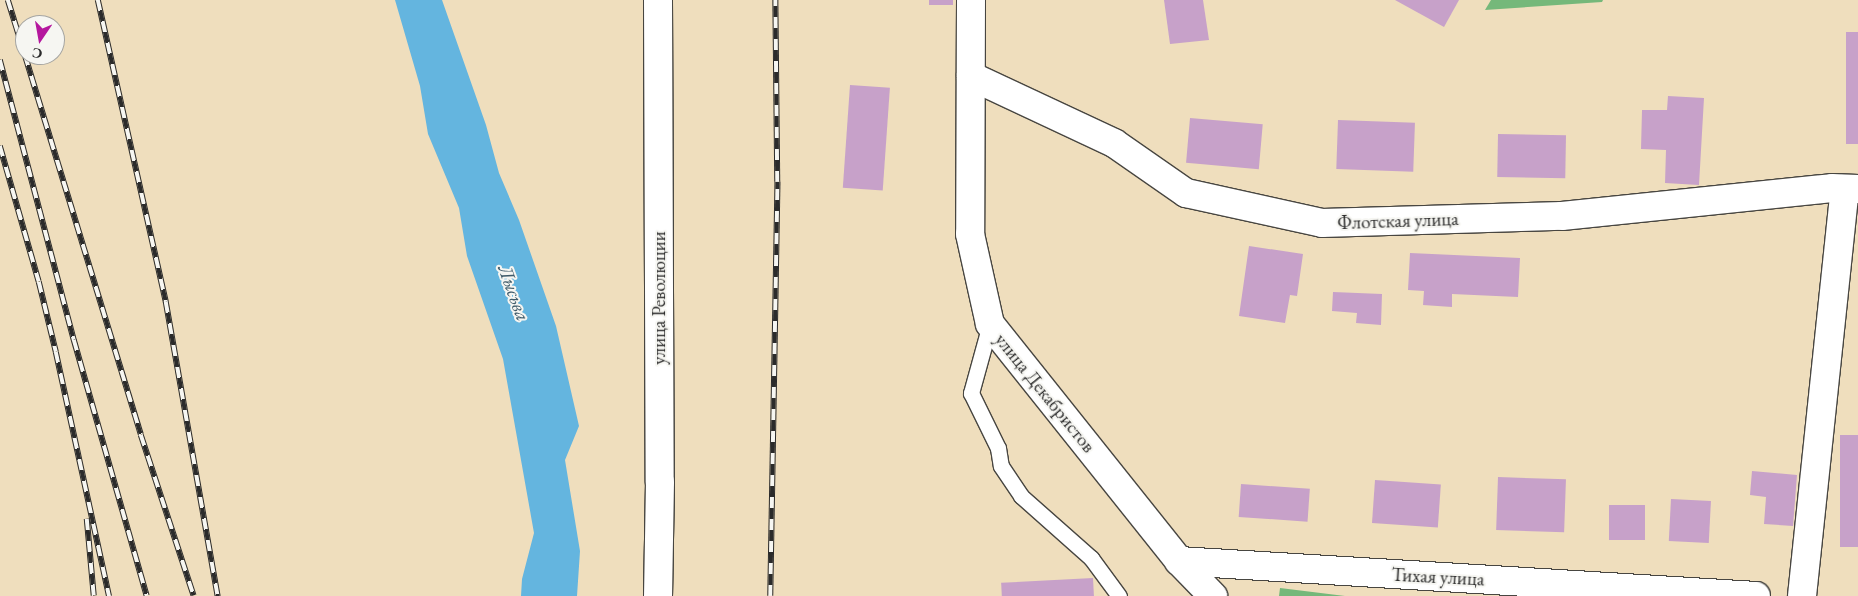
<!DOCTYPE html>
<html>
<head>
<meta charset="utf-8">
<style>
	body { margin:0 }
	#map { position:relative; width:1858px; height:596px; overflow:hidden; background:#efdebd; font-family:"EB Garamond",serif }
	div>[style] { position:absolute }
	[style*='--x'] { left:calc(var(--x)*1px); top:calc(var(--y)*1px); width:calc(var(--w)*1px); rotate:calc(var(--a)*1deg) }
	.forest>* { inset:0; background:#75b87a }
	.water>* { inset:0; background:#64b5df }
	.building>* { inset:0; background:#c7a1c9; transform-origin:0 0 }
	.roads { filter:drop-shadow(1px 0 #484641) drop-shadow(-1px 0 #484641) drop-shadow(0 1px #484641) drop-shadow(0 -1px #484641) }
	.service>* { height:15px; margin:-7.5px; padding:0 7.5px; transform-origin:7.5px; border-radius:7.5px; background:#fff }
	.minor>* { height:28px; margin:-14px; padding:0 14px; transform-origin:14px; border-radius:14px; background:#fff }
	.tertiary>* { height:28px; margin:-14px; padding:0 14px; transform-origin:14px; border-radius:14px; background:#fff }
	.rail>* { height:5.5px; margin-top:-2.75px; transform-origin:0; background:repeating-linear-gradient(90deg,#f6f6f2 0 11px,#2b2b2b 0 22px); box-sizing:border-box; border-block:1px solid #2b2b2b }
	span { translate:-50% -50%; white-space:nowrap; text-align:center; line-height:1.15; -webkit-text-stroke:4px #f6f6f2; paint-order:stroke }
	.street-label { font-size:19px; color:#2b2b2b }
	.water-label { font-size:20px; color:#3f5b6a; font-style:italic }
	.north { position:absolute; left:15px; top:15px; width:50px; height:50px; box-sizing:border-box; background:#f6f6f2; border:1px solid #a5a5a2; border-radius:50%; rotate:192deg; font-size:14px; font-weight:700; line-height:20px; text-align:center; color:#2b2b2b }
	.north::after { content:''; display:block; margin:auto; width:18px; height:22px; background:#b5179e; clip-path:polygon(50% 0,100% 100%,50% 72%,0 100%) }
</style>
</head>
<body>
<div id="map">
	<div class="forest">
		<div style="clip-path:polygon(1491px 0,1603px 0,1602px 2px,1485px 10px)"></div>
		<div style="clip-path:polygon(1280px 588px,1345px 596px,1279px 596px)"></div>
	</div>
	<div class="water">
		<div style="clip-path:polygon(395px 0,442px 0,486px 125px,499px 173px,519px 220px,556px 326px,579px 426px,565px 460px,580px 551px,577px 596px,521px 596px,522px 579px,534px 533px,503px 359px,467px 256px,459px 208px,428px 134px,420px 86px)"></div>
	</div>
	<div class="building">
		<div style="left:929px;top:0;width:24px;height:5px"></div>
		<div style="clip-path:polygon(1164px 0,1203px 0,1209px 40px,1170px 44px)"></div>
		<div style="clip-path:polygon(1395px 0,1459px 0,1444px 27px)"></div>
		<div style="left:1846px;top:32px;width:12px;height:112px"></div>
		<div style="left:850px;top:85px;width:40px;height:103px;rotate:4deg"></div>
		<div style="clip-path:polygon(1668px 96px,1704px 98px,1699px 185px,1665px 183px,1666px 150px,1641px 149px,1642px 110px,1667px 110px)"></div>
		<div style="left:1190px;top:118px;width:73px;height:45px;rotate:5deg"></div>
		<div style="left:1338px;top:120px;width:77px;height:49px;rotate:2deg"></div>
		<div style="left:1498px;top:134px;width:68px;height:43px;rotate:1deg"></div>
		<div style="clip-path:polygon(1249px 246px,1303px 254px,1297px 296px,1290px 295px,1285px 323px,1239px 316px)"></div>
		<div style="clip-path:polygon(1410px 253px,1520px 258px,1518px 297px,1452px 294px,1452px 307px,1423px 305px,1424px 291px,1408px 290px)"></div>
		<div style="clip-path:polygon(1333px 292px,1382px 294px,1381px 325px,1356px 323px,1357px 313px,1332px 311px)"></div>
		<div style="left:1840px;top:435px;width:18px;height:112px"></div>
		<div style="clip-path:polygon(1752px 471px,1797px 475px,1793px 526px,1764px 524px,1766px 497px,1750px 495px)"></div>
		<div style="left:1498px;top:477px;width:68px;height:53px;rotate:2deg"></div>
		<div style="left:1375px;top:480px;width:66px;height:43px;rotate:4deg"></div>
		<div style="left:1241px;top:484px;width:69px;height:33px;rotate:4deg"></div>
		<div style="left:1671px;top:499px;width:40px;height:42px;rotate:3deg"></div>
		<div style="left:1609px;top:505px;width:36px;height:35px"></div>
		<div style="left:1093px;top:578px;width:18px;height:92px;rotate:87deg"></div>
	</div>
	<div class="roads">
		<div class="service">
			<div style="--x:990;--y:324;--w:72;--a:105.4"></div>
			<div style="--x:971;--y:393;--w:61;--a:63.9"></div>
			<div style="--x:998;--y:448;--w:18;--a:81"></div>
			<div style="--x:1001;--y:466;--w:36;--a:56"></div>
			<div style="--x:1021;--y:496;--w:94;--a:41.5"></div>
			<div style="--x:1091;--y:558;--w:47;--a:53.6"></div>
		</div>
		<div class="minor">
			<div style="--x:971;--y:76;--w:158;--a:25.1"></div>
			<div style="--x:1114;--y:143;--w:88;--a:34.8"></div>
			<div style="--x:1186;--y:193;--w:139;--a:12.4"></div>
			<div style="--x:1322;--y:223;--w:240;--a:-1.7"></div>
			<div style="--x:1562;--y:216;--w:271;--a:-5.9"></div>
			<div style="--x:1832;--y:188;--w:26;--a:2"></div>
			<div style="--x:1179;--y:561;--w:578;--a:3.47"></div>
			<div style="--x:1802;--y:596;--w:409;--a:-84"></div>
		</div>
		<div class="tertiary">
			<div style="--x:658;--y:0;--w:482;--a:89.8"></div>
			<div style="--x:660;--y:482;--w:114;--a:91"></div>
			<div style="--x:971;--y:0;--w:234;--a:90.2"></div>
			<div style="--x:970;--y:234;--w:92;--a:77.5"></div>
			<div style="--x:990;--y:324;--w:303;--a:51.4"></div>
			<div style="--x:1179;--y:561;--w:49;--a:45.8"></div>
		</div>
	</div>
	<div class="rail">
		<div style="--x:8;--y:0;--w:58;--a:72.8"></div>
		<div style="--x:98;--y:0;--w:310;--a:77.3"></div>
		<div style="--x:166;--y:302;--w:299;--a:80"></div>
		<div style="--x:25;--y:55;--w:397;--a:73"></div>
		<div style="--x:141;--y:435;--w:169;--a:71.8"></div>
		<div style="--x:0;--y:60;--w:290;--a:75.2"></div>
		<div style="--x:74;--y:340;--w:266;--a:74.1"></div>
		<div style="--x:0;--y:146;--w:141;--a:74"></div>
		<div style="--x:39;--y:282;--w:72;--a:76.3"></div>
		<div style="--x:56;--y:352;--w:250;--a:77.7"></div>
		<div style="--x:87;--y:519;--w:77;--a:84.8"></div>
		<div style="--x:770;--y:596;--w:414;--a:-89"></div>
		<div style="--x:777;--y:182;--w:182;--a:-90.6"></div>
	</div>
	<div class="street-label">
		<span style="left:1398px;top:221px;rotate:-2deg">Флотская улица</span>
		<span style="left:659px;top:298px;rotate:-90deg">улица Революции</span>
		<span style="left:1045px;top:393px;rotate:51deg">улица Декабристов</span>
		<span style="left:1438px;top:577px;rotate:3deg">Тихая улица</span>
	</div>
	<div class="water-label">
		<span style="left:514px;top:293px;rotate:70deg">Лысьва</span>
	</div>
	<div class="north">С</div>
</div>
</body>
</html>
